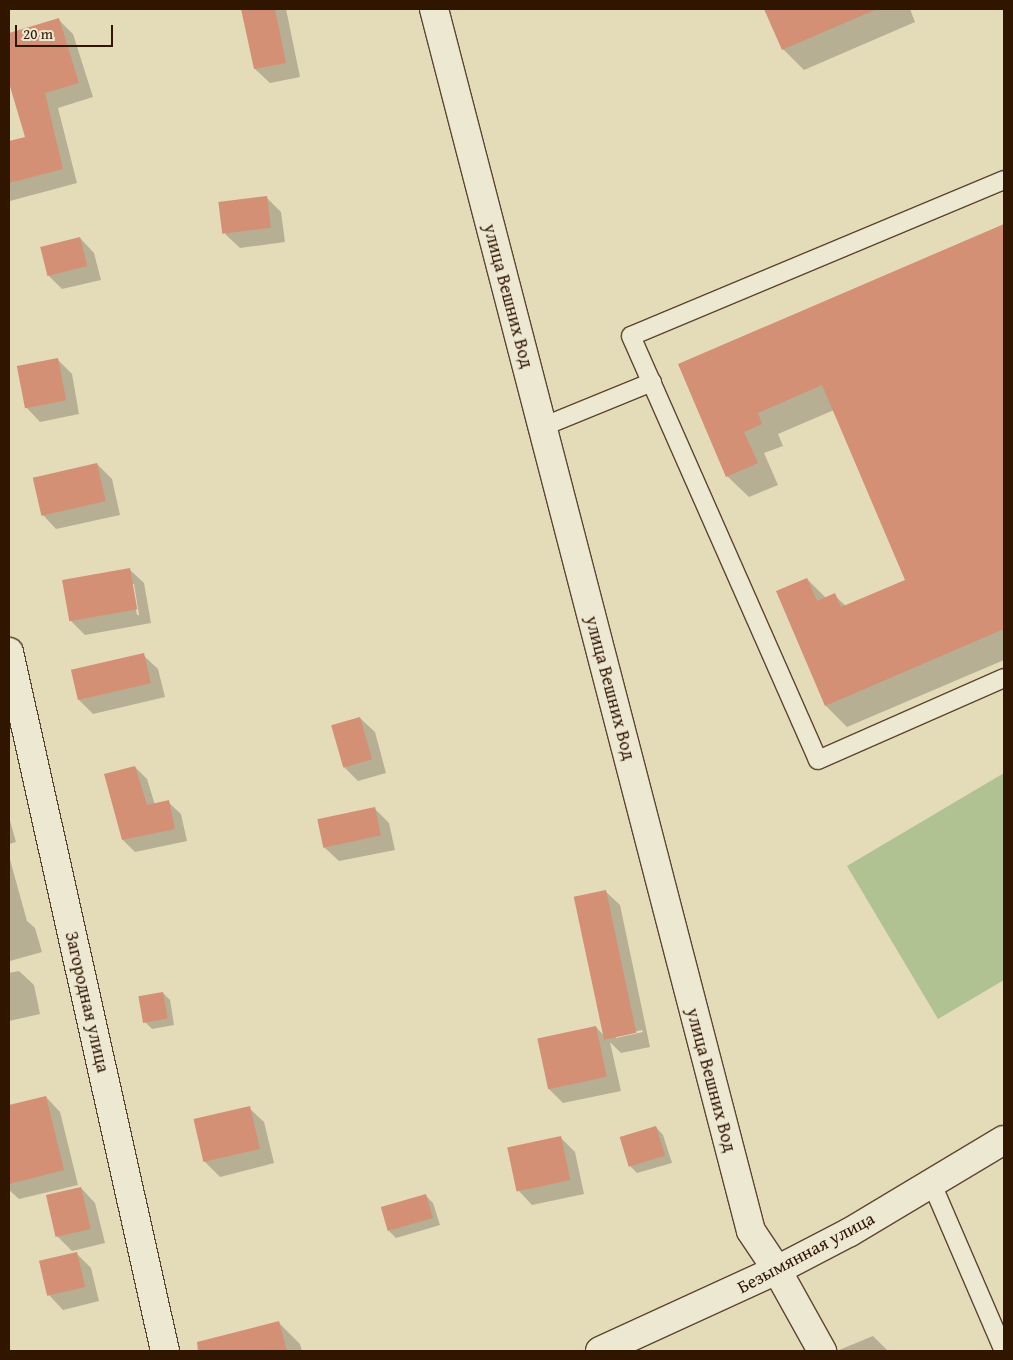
<!DOCTYPE html>
<html>
<head>
<meta charset="utf-8">
<style>
	body { margin:0 }
	#map { position:relative; width:1013px; height:1360px; overflow:hidden; background:#e4dbb9; font-family:"Gentium Book Plus",serif }
	div>[style] { position:absolute }
	[style*='--x'] { left:calc(var(--x)*1px); top:calc(var(--y)*1px); width:calc(var(--w)*1px); rotate:calc(var(--a)*1deg) }
	.green>* { inset:0; background:#b0c192 }
	.shadow>* { inset:0; background:#0003 }
	.building>* { inset:0; background:#d39074; transform-origin:0 0 }
	.roads { filter:drop-shadow(1px 0 #5d462f) drop-shadow(-1px 0 #5d462f) drop-shadow(0 1px #5d462f) drop-shadow(0 -1px #5d462f) }
	.lane>* { height:18px; margin:-9px; padding:0 9px; transform-origin:9px; border-radius:9px; background:#ede8d2 }
	.street>* { height:28px; margin:-14px; padding:0 14px; transform-origin:14px; border-radius:14px; background:#ede8d2 }
	.secondary>* { height:28px; margin:-14px; padding:0 14px; transform-origin:14px; border-radius:14px; background:#ede8d2 }
	span { translate:-50% -50%; white-space:nowrap; text-align:center; line-height:1.15; -webkit-text-stroke:4px #ede8d2; paint-order:stroke }
	.street-label { font-size:18px; color:#301501 }
	.frame { position:absolute; inset:0; border:10px solid #301501; pointer-events:none }
	.scale { position:absolute; left:15px; top:25px; width:98px; height:22px; box-sizing:border-box; border:2px solid #301501; border-top:0; padding-left:6px; font-size:15px; line-height:18px; white-space:nowrap; color:#301501; -webkit-text-stroke:4px #ede8d2; paint-order:stroke }
</style>
</head>
<body>
<div id="map">
	<div class="green">
		<div style="clip-path:polygon(1004px 773px,1004px 980px,938px 1019px,847px 866px)"></div>
	</div>
	<div class="shadow">
		<div style="clip-path:polygon(242px 9px,286px 9px,300px 77px,270px 83px,255px 69px)"></div>
		<div style="clip-path:polygon(765px 9px,910px 9px,915px 22px,804px 70px,783px 49px)"></div>
		<div style="clip-path:polygon(59px 20px,73px 34px,93px 97px,58px 108px,77px 183px,10px 201px,9px 142px,26px 138px,9px 79px,9px 35px)"></div>
		<div style="clip-path:polygon(266px 197px,281px 212px,285px 242px,240px 248px,225px 234px)"></div>
		<div style="clip-path:polygon(1004px 225px,1004px 660px,847px 727px,826px 706px,777px 592px,807px 579px,826px 598px,834px 595px,846px 606px,906px 580px,834px 410px,778px 434px,783px 446px,764px 453px,778px 485px,749px 497px,727px 476px,680px 365px)"></div>
		<div style="clip-path:polygon(80px 238px,94px 253px,101px 280px,62px 289px,48px 275px)"></div>
		<div style="clip-path:polygon(57px 359px,72px 374px,79px 414px,40px 422px,26px 407px)"></div>
		<div style="clip-path:polygon(97px 464px,112px 479px,120px 515px,56px 529px,42px 514px)"></div>
		<div style="clip-path:polygon(evenodd,129px 569px,144px 583px,151px 623px,85px 635px,71px 621px,129px 569px,131px 584px,134px 584px,139px 615px,137px 615px,131px 584px)"></div>
		<div style="clip-path:polygon(143px 655px,158px 669px,165px 697px,93px 714px,79px 700px,72px 672px)"></div>
		<div style="clip-path:polygon(360px 718px,375px 732px,386px 773px,358px 781px,344px 767px)"></div>
		<div style="clip-path:polygon(135px 767px,147px 779px,155px 805px,168px 802px,181px 814px,187px 841px,135px 852px,123px 840px)"></div>
		<div style="clip-path:polygon(374px 808px,389px 823px,395px 850px,339px 861px,324px 847px)"></div>
		<div style="clip-path:polygon(9px 817px,16px 842px,9px 844px)"></div>
		<div style="clip-path:polygon(9px 856px,27px 921px,35px 928px,42px 952px,10px 961px)"></div>
		<div style="clip-path:polygon(evenodd,605px 891px,620px 905px,650px 1047px,621px 1053px,610px 1042px,621px 1091px,563px 1103px,549px 1089px,538px 1040px,596px 1027px,607px 1039px,605px 891px,642px 1030px,643px 1032px,616px 1038px,616px 1036px,642px 1030px)"></div>
		<div style="clip-path:polygon(19px 971px,34px 985px,40px 1014px,9px 1021px,9px 973px)"></div>
		<div style="clip-path:polygon(163px 993px,170px 1000px,174px 1025px,152px 1029px,145px 1022px)"></div>
		<div style="clip-path:polygon(46px 1097px,60px 1112px,78px 1185px,19px 1199px,9px 1190px,9px 1106px)"></div>
		<div style="clip-path:polygon(249px 1108px,264px 1122px,274px 1163px,220px 1177px,205px 1162px)"></div>
		<div style="clip-path:polygon(656px 1127px,663px 1135px,672px 1163px,637px 1173px,630px 1166px)"></div>
		<div style="clip-path:polygon(560px 1137px,575px 1152px,584px 1194px,532px 1205px,518px 1190px)"></div>
		<div style="clip-path:polygon(81px 1188px,95px 1203px,105px 1243px,72px 1251px,57px 1236px)"></div>
		<div style="clip-path:polygon(426px 1196px,433px 1203px,440px 1225px,396px 1238px,389px 1231px)"></div>
		<div style="clip-path:polygon(77px 1254px,91px 1268px,99px 1301px,63px 1310px,49px 1295px)"></div>
		<div style="clip-path:polygon(279px 1323px,300px 1344px,302px 1351px,218px 1351px,215px 1338px)"></div>
		<div style="clip-path:polygon(873px 1336px,888px 1351px,839px 1351px,839px 1350px)"></div>
	</div>
	<div class="building">
		<div style="clip-path:polygon(241px 9px,275px 9px,286px 63px,254px 69px)"></div>
		<div style="clip-path:polygon(764px 9px,877px 9px,782px 50px)"></div>
		<div style="clip-path:polygon(59px 18px,79px 83px,45px 93px,63px 169px,9px 183px,9px 141px,25px 137px,9px 83px,9px 33px)"></div>
		<div style="left:267px;top:196px;width:32px;height:49px;rotate:83deg"></div>
		<div style="clip-path:polygon(1004px 224px,1004px 629px,825px 706px,776px 591px,807px 578px,817px 601px,835px 593px,841px 607px,905px 580px,822px 385px,758px 413px,762px 424px,744px 432px,758px 463px,726px 477px,678px 364px)"></div>
		<div style="left:80px;top:237px;width:30px;height:41px;rotate:76deg"></div>
		<div style="left:58px;top:358px;width:43px;height:42px;rotate:79deg"></div>
		<div style="left:97px;top:463px;width:39px;height:66px;rotate:77deg"></div>
		<div style="left:130px;top:568px;width:42px;height:69px;rotate:80deg"></div>
		<div style="left:144px;top:653px;width:31px;height:75px;rotate:77deg"></div>
		<div style="left:360px;top:717px;width:44px;height:30px;rotate:74deg"></div>
		<div style="clip-path:polygon(135px 766px,147px 805px,169px 800px,175px 829px,122px 840px,104px 774px)"></div>
		<div style="left:375px;top:807px;width:29px;height:59px;rotate:78deg"></div>
		<div style="left:606px;top:890px;width:146px;height:33px;rotate:78deg"></div>
		<div style="left:163px;top:992px;width:27px;height:25px;rotate:80deg"></div>
		<div style="left:596px;top:1026px;width:52px;height:60px;rotate:78deg"></div>
		<div style="clip-path:polygon(46px 1096px,64px 1170px,9px 1184px,9px 1105px)"></div>
		<div style="left:250px;top:1106px;width:44px;height:58px;rotate:77deg"></div>
		<div style="left:656px;top:1126px;width:31px;height:38px;rotate:73deg"></div>
		<div style="left:561px;top:1136px;width:45px;height:55px;rotate:78deg"></div>
		<div style="left:81px;top:1187px;width:43px;height:36px;rotate:77deg"></div>
		<div style="left:426px;top:1194px;width:25px;height:47px;rotate:74deg"></div>
		<div style="left:77px;top:1252px;width:36px;height:39px;rotate:77deg"></div>
		<div style="clip-path:polygon(279px 1321px,287px 1351px,198px 1351px,197px 1342px)"></div>
	</div>
	<div class="roads">
		<div class="lane">
			<div style="--x:1004;--y:180;--w:404;--a:157.3"></div>
			<div style="--x:631;--y:336;--w:463;--a:66.2"></div>
			<div style="--x:818;--y:760;--w:203;--a:-23.8"></div>
			<div style="--x:542;--y:427;--w:119;--a:-22.2"></div>
			<div style="--x:932;--y:1184;--w:182;--a:66.7"></div>
		</div>
		<div class="street">
			<div style="--x:434;--y:9;--w:1262;--a:75.46"></div>
			<div style="--x:751;--y:1231;--w:47;--a:56.3"></div>
			<div style="--x:777;--y:1270;--w:93;--a:60.9"></div>
			<div style="--x:9;--y:652;--w:716;--a:77.42"></div>
		</div>
		<div class="secondary">
			<div style="--x:600;--y:1351;--w:195;--a:-24.6"></div>
			<div style="--x:777;--y:1270;--w:82;--a:-27.5"></div>
			<div style="--x:850;--y:1232;--w:179;--a:-30.9"></div>
		</div>
	</div>
	<div class="street-label">
		<span style="left:508px;top:296px;rotate:75deg">улица Вешних Вод</span>
		<span style="left:610px;top:688px;rotate:75deg">улица Вешних Вод</span>
		<span style="left:87px;top:1002px;rotate:77deg">Загородная улица</span>
		<span style="left:711px;top:1080px;rotate:75deg">улица Вешних Вод</span>
		<span style="left:806px;top:1253px;rotate:-28deg">Безымянная улица</span>
	</div>
	<div class="frame"></div>
	<div class="scale">20 m</div>
</div>
</body>
</html>
